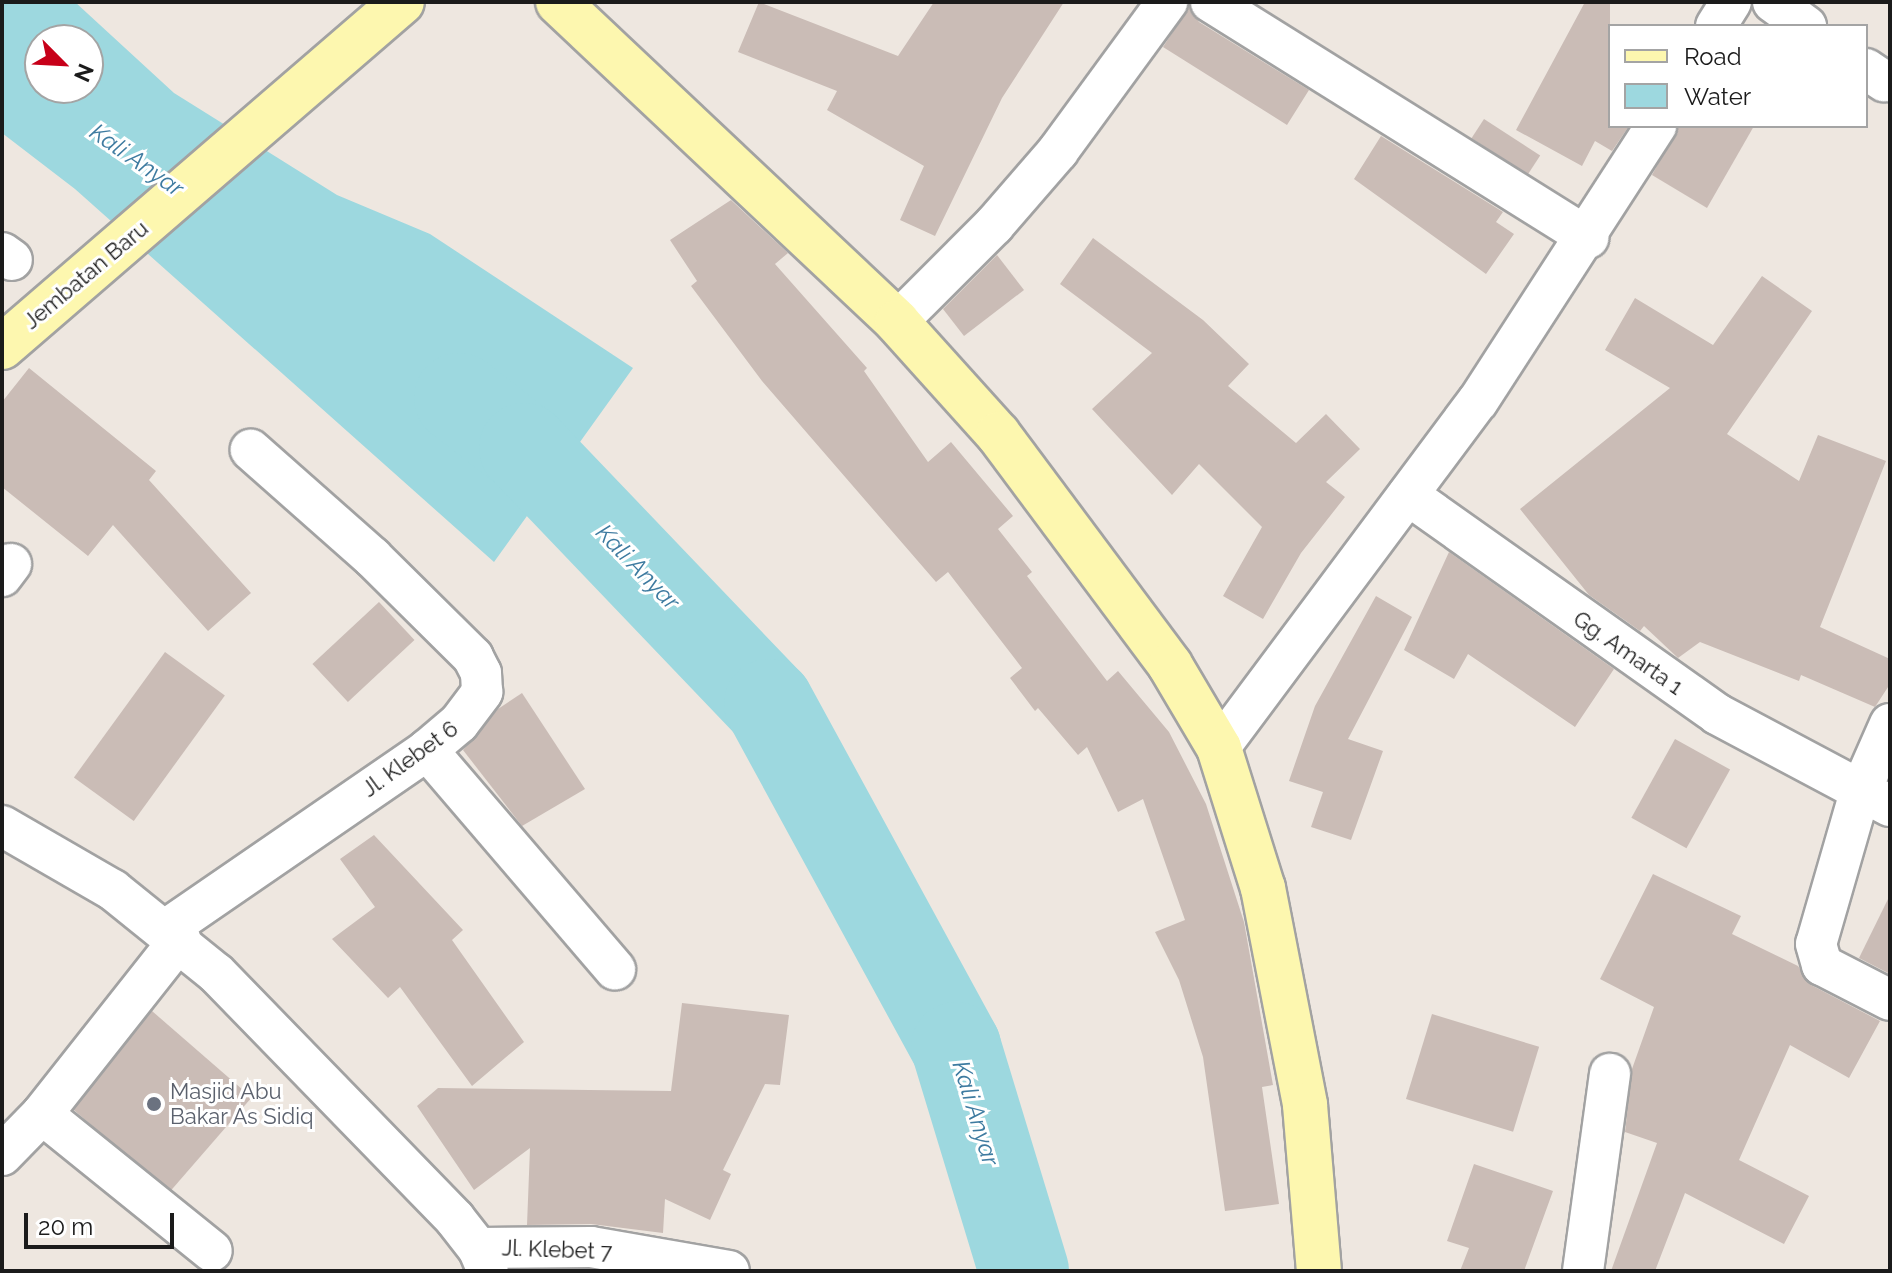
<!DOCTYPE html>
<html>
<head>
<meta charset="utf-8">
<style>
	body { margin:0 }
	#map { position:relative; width:1892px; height:1273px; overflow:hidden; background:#eee7e0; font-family:Raleway,sans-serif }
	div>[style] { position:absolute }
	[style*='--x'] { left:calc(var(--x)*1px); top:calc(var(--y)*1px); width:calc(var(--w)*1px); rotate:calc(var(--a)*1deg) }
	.water>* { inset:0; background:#9dd8df }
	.river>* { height:90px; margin:-45px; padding:0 45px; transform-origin:45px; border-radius:45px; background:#9dd8df }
	.building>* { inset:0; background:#cabcb6; transform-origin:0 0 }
	.roads { filter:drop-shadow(2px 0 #a2a2a2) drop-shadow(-2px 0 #a2a2a2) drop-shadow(0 2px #a2a2a2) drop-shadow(0 -2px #a2a2a2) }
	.street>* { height:40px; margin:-20px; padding:0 20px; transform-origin:20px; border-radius:20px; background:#fff }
	.secondary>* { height:44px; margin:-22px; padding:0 22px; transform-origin:22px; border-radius:22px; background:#fdf7af }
	.dots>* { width:22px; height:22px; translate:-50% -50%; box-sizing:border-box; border:4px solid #fff; border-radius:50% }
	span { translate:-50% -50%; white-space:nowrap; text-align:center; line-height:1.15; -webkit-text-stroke:6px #fff; paint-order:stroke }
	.street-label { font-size:22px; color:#1b1b1b }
	.worship-label { font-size:22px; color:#5b616d }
	.left { translate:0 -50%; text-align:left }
	.water-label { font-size:24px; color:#3e7ba0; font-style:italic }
	.frame { position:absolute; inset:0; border:4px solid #1b1b1b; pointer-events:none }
	.legend { position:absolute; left:1608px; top:24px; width:260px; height:104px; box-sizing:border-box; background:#fff; border:2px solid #a4a4a4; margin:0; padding:10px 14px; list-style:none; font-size:24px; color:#1b1b1b }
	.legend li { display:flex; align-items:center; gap:16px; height:40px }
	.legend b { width:40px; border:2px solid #a4a4a4 }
	.north { position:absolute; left:24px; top:24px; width:80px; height:80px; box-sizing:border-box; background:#fff; border:2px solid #a4a4a4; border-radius:50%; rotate:114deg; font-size:22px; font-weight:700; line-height:32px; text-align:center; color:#1b1b1b }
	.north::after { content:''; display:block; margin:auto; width:28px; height:36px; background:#c70019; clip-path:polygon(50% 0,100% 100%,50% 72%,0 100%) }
	.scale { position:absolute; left:24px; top:1213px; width:150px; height:36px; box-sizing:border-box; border:4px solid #1b1b1b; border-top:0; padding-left:10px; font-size:24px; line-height:28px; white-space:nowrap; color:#1b1b1b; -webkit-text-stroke:6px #fff; paint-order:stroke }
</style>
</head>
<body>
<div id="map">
	<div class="water">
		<div style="clip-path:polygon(evenodd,2px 2px,75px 2px,174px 93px,337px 195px,430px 234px,633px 368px,494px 562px,75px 189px,2px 133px,2px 2px,40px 40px,88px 40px,88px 88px,40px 88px,40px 40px)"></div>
	</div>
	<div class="river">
		<div style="--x:459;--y:398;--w:82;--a:37.6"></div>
		<div style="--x:524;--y:448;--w:354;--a:46.3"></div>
		<div style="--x:769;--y:704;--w:391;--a:61.4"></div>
		<div style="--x:956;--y:1047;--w:234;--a:73.1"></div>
	</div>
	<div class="building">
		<div style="clip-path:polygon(759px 2px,898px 56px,934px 2px,1064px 2px,1002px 98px,935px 236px,900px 220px,924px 166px,827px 110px,837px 91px,738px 52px)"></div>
		<div style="clip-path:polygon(1585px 2px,1610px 2px,1610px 126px,1629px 126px,1612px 151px,1595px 141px,1582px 166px,1516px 130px)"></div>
		<div style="clip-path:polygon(1189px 7px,1199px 22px,1309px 90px,1287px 125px,1163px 47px)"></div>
		<div style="left:1484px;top:119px;width:67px;height:23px;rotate:33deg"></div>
		<div style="clip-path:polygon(1679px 126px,1754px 126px,1707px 208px,1652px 175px)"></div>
		<div style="clip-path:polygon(1381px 136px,1503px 212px,1496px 222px,1514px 234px,1486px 274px,1354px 179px)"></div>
		<div style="clip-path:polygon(731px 200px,788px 253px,775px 264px,867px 368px,864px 371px,928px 462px,951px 442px,1013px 516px,998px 529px,1032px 572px,1027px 576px,1107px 681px,1118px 671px,1169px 732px,1206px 804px,1244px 922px,1273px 1085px,1262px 1087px,1279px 1204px,1225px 1211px,1203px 1057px,1179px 980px,1155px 932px,1185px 920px,1143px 799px,1118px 812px,1087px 747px,1078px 755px,1038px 708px,1035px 711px,1010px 678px,1022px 668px,948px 572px,936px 582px,762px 381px,691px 286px,697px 281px,670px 240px)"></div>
		<div style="clip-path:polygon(1093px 238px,1203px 320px,1249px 364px,1228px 386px,1296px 443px,1326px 414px,1360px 449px,1326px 482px,1345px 497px,1301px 553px,1263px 619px,1223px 596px,1262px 527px,1199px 464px,1172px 495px,1092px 409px,1152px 353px,1060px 284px)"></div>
		<div style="clip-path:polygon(997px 255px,1024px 290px,964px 336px,943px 309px)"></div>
		<div style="clip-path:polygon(1762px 276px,1812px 311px,1727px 434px,1799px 481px,1818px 435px,1886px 461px,1820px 627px,1890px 659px,1890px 684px,1875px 707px,1801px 675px,1799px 681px,1700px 642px,1678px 658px,1644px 626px,1640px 631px,1589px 595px,1520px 509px,1670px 388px,1605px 350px,1635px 298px,1713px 345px)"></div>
		<div style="clip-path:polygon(29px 368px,156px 471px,149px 480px,251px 593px,208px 631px,113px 525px,88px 556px,2px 487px,2px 402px)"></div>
		<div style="clip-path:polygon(1449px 552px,1614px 669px,1575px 727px,1468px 654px,1454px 679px,1404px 650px)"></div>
		<div style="clip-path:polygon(1376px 596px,1412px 617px,1348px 739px,1383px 751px,1351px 840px,1311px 827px,1323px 792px,1289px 781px,1315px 706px)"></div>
		<div style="left:379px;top:602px;width:52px;height:91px;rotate:47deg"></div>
		<div style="left:165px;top:652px;width:74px;height:155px;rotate:36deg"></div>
		<div style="clip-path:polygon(522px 693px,585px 789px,522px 826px,463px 750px,498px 709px)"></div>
		<div style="left:1675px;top:739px;width:63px;height:90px;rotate:29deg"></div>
		<div style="clip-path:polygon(374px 835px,463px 930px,452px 940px,524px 1042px,472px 1086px,400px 987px,388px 998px,332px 939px,375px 907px,340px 859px)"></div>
		<div style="clip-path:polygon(1653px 874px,1741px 916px,1732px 934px,1798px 966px,1811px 985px,1880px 1021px,1849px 1078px,1790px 1045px,1739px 1160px,1809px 1196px,1784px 1244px,1685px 1193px,1655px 1271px,1611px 1271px,1657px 1143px,1625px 1132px,1632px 1069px,1654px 1007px,1600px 979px)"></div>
		<div style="clip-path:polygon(1890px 895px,1890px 974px,1859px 958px)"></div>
		<div style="clip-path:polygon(682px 1003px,789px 1015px,780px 1085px,765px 1084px,723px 1170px,731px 1174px,710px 1220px,665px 1199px,663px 1233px,591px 1224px,527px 1225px,530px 1148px,474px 1190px,417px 1106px,438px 1088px,671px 1091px)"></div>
		<div style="left:152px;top:1011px;width:132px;height:126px;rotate:41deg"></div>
		<div style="left:1432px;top:1014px;width:112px;height:89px;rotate:17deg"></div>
		<div style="clip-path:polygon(1474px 1164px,1553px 1191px,1524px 1271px,1460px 1271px,1469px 1248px,1447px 1241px)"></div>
	</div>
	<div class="roads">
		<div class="street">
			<div style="--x:1211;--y:2;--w:445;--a:32"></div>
			<div style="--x:1773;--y:2;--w:41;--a:36"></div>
			<div style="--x:1716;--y:26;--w:28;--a:-58"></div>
			<div style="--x:1866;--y:69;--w:22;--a:34"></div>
			<div style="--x:2;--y:253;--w:12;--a:35"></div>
			<div style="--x:897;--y:322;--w:137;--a:-45"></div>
			<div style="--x:994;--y:225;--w:98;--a:-49.1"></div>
			<div style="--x:1058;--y:151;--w:185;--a:-53.8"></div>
			<div style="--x:1408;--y:495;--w:379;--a:35.3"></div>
			<div style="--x:1717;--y:714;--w:196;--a:28"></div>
			<div style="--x:2;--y:576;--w:15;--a:-53"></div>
			<div style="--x:1890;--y:724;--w:74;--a:113.8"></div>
			<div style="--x:1860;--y:792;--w:158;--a:106.1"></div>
			<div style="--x:1816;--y:944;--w:22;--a:74"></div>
			<div style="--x:1822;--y:965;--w:76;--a:27.2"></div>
			<div style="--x:1219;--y:748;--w:433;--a:-53.3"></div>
			<div style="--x:1478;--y:401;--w:328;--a:-57.1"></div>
			<div style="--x:427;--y:750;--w:289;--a:49.4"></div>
			<div style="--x:2;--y:826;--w:128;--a:30"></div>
			<div style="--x:113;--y:890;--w:132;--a:38.9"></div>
			<div style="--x:216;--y:973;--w:343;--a:45.8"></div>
			<div style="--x:455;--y:1219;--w:37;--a:52"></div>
			<div style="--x:478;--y:1248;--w:25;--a:67"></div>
			<div style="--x:167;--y:929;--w:316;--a:-34.5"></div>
			<div style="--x:427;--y:750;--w:42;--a:-40.2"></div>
			<div style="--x:459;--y:723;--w:39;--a:-53"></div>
			<div style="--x:482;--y:692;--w:19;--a:-93"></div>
			<div style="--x:481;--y:673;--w:18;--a:-117"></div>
			<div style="--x:473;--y:657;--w:142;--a:-135.3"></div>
			<div style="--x:372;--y:557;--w:162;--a:-138.5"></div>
			<div style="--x:42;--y:1114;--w:218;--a:38.9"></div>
			<div style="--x:2;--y:1155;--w:57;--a:-45.7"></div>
			<div style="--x:42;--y:1114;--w:223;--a:-51.7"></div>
			<div style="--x:478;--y:1248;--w:113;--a:-0.5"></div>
			<div style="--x:591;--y:1247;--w:140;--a:9.9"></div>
			<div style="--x:1583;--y:1271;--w:199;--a:-82.2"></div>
		</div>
		<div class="secondary">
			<div style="--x:558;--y:2;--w:466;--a:43.3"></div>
			<div style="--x:897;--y:322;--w:151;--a:48"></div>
			<div style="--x:998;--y:434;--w:288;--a:53.3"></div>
			<div style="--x:1170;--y:665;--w:96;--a:59.4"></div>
			<div style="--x:1219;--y:748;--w:147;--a:72.6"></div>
			<div style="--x:1263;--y:888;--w:221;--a:79"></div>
			<div style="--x:1305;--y:1105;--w:167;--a:85.2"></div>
			<div style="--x:2;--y:347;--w:528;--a:-40.78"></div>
		</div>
	</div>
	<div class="dots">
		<div style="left:154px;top:1104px;background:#6b7280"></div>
	</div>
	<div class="street-label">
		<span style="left:86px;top:275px;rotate:-40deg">Jembatan Baru</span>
		<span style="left:1628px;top:653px;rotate:35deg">Gg. Amarta 1</span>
		<span style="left:410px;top:759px;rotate:-36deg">Jl. Klebet 6</span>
		<span style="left:557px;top:1250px;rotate:2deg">Jl. Klebet 7</span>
	</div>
	<div class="worship-label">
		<span class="left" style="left:170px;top:1104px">Masjid Abu<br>Bakar As Sidiq</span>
	</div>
	<div class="water-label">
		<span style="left:137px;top:160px;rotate:35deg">Kali Anyar</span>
		<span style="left:638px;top:567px;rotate:46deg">Kali Anyar</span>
		<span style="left:976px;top:1113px;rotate:73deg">Kali Anyar</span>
	</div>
	<div class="frame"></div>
	<ul class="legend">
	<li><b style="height:10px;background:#fdf7af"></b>Road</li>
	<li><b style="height:22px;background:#9dd8df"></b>Water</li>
	</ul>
	<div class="north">N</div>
	<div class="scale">20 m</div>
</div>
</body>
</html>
